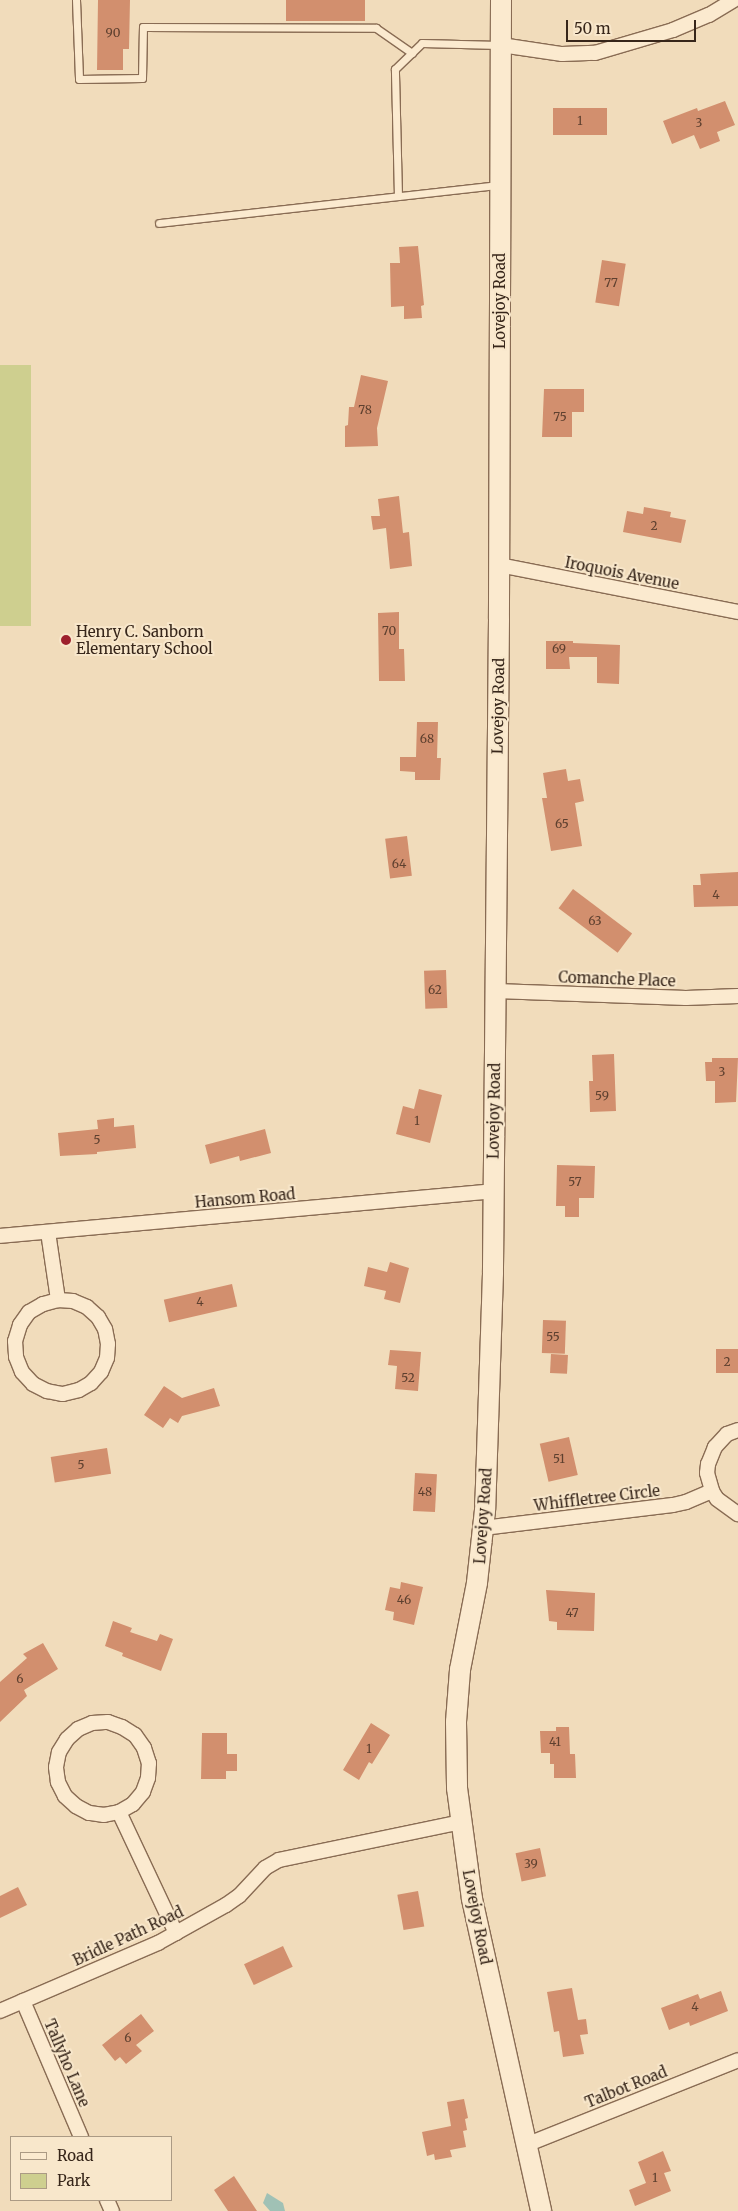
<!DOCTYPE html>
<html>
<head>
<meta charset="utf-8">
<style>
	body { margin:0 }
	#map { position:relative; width:738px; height:2211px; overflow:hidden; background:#f1dcbb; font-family:Merriweather,serif }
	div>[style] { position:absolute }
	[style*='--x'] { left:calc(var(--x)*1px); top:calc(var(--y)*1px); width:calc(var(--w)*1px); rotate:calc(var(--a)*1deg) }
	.green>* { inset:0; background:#cecf8f; transform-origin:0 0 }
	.water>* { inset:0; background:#a0c1b5 }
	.building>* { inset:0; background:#d28f6e; transform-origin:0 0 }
	.roads { filter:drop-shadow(1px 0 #896c54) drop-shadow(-1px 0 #896c54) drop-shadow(0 1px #896c54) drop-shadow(0 -1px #896c54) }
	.service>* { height:7px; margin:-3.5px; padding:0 3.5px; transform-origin:3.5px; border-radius:3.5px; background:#fbeacf }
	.minor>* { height:14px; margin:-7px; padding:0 7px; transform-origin:7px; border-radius:7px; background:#fbeacf }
	.secondary>* { height:20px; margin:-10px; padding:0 10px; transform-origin:10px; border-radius:10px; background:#fbeacf }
	.dots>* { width:14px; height:14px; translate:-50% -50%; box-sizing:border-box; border:2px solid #f8e7cb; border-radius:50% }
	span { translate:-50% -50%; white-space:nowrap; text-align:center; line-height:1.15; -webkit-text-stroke:4px #f8e7cb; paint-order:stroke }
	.number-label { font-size:12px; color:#5e402f }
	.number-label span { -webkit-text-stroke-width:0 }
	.street-label { font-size:15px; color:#37261a }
	.poi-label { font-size:15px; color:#37261a }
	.left { translate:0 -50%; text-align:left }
	.legend { position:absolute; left:10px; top:2136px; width:162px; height:65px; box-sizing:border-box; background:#f8e7cb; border:1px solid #ab9a84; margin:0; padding:6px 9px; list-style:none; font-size:15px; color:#37261a }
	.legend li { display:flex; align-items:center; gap:10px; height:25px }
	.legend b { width:25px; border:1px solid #ab9a84 }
	.scale { position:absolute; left:566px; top:20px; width:130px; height:22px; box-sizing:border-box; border:2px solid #37261a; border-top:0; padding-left:6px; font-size:15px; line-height:18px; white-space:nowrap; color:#37261a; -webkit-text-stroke:4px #f8e7cb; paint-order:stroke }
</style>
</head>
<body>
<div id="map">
	<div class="green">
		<div style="left:0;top:365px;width:31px;height:261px"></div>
	</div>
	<div class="water">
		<div style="clip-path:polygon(267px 2193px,283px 2203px,285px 2211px,270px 2211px,263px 2203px)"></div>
	</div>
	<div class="building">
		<div style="clip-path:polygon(98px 0,130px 0,129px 49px,123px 49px,123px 70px,97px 70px)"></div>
		<div style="left:286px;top:0;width:79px;height:21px"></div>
		<div style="clip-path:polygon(725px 101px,735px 125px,717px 132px,720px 141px,700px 149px,694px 135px,672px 144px,663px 121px,697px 108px,698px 111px)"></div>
		<div style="left:553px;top:108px;width:54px;height:27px"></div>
		<div style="clip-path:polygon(418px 246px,424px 305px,421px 306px,422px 318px,404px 319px,404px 306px,391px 307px,390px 263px,400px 263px,399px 247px)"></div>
		<div style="left:602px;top:260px;width:24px;height:43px;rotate:9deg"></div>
		<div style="clip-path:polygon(361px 375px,388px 381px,377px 428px,378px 446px,345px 447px,345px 426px,348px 425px,349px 407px,354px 407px)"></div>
		<div style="clip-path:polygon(544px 389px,584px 389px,584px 412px,572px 412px,572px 437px,542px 437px)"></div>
		<div style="clip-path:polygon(399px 496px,403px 533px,409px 532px,412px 566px,390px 569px,386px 528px,373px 530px,371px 516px,380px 516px,378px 499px)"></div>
		<div style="clip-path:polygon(644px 507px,671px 512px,670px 517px,686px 520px,681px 543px,623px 532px,627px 511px,643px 514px)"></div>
		<div style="clip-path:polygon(399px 612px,399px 649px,404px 649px,405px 681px,379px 681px,378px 613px)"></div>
		<div style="clip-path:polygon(546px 641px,573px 641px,573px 643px,620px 645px,619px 684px,597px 683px,597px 657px,569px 657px,570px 669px,546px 669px)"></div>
		<div style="clip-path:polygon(417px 722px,438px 722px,437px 758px,441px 758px,440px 780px,415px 780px,415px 772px,400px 771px,400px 757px,416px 757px)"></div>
		<div style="clip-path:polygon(566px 769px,568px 781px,580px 779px,584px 801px,575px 803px,582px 846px,551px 851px,542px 798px,547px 798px,543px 773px)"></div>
		<div style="left:407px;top:836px;width:40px;height:22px;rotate:83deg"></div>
		<div style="clip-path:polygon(738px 872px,738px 906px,694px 907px,693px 885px,701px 885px,700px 874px)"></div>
		<div style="left:573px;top:889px;width:74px;height:24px;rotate:37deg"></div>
		<div style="left:446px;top:970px;width:38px;height:22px;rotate:88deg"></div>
		<div style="clip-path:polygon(614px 1054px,616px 1111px,590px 1112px,589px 1081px,593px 1081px,592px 1055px)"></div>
		<div style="clip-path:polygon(712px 1058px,738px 1058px,736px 1102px,715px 1103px,715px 1081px,706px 1081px,705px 1062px,712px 1062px)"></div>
		<div style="clip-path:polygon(419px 1089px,442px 1095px,430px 1143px,396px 1134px,403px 1106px,414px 1109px)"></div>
		<div style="clip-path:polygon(114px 1118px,114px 1127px,134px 1125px,136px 1148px,97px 1152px,97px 1154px,60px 1156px,58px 1133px,98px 1129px,97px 1120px)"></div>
		<div style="clip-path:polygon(265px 1129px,271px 1153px,240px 1161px,239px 1156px,210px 1164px,205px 1145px)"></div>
		<div style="clip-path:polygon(557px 1165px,595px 1166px,594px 1198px,579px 1198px,579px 1217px,565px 1217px,565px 1206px,556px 1206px)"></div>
		<div style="clip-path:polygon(390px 1262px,409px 1268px,400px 1303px,384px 1299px,386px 1291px,364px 1286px,368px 1267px,387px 1272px)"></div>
		<div style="left:232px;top:1284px;width:23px;height:70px;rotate:77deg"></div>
		<div style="left:543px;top:1320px;width:23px;height:33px;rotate:2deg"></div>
		<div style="left:738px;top:1349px;width:24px;height:22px;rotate:90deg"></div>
		<div style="clip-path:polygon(390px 1350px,421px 1352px,418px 1391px,395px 1389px,397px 1366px,388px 1365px)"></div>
		<div style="left:551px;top:1354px;width:17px;height:19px;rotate:3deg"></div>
		<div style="clip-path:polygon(164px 1386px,182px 1398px,214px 1388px,220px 1406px,182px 1416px,178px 1423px,170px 1418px,163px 1428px,144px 1415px)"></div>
		<div style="left:569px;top:1437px;width:39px;height:30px;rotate:77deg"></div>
		<div style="left:107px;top:1448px;width:26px;height:57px;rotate:81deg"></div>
		<div style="left:415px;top:1473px;width:22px;height:38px;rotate:3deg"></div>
		<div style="clip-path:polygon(401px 1582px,423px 1587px,414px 1625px,393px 1620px,394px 1612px,385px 1610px,390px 1587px,400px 1589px)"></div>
		<div style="clip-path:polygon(546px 1590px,595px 1593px,594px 1631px,557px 1630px,557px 1622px,549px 1621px)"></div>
		<div style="clip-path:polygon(113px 1621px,132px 1628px,130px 1632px,157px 1641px,160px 1634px,173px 1639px,161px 1671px,122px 1656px,123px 1653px,105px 1646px)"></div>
		<div style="clip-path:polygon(43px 1643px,58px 1669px,24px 1690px,27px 1696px,0 1722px,0 1682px,27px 1658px,23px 1654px)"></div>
		<div style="clip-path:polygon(371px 1723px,390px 1735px,372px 1764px,369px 1762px,359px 1780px,343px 1770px)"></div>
		<div style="clip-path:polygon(556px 1727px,569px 1727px,570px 1754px,575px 1754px,576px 1778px,554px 1778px,554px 1764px,550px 1764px,550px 1753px,541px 1753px,540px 1731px,556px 1731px)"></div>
		<div style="clip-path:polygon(202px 1733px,227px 1733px,227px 1754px,237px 1754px,237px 1771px,226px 1771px,226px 1779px,201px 1779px)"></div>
		<div style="left:540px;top:1848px;width:29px;height:25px;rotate:78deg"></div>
		<div style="clip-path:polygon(18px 1887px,27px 1905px,0 1918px,0 1896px)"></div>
		<div style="left:418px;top:1891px;width:36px;height:21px;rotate:80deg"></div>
		<div style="left:283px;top:1946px;width:23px;height:43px;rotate:65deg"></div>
		<div style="clip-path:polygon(572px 1988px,578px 2020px,586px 2019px,588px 2034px,580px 2035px,584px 2054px,563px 2057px,559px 2031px,554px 2032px,547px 1992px)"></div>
		<div style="clip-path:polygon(721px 1991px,728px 2011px,690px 2026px,689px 2022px,669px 2030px,661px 2008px,698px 1994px,700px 1999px)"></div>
		<div style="clip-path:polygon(141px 2014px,154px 2031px,136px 2045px,142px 2051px,126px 2064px,120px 2057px,115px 2061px,102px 2045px)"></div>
		<div style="clip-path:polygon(464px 2099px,468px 2118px,465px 2119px,467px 2130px,463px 2131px,466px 2147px,450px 2150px,452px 2157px,435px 2160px,434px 2154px,427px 2156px,422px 2132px,451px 2126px,447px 2102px)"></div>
		<div style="clip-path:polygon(663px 2151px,671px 2171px,664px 2173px,671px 2191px,635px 2206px,629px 2190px,646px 2183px,638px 2162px)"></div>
		<div style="clip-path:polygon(234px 2176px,257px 2211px,228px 2211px,214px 2190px)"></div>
	</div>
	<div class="roads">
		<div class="service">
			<div style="--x:76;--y:0;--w:79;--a:87.8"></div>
			<div style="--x:79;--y:79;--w:63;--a:-0.9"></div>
			<div style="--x:142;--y:78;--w:51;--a:-88.9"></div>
			<div style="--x:143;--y:27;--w:233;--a:0.2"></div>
			<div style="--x:376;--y:28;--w:44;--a:34.8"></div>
			<div style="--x:398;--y:196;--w:127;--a:-91.4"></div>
			<div style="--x:395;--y:69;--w:37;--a:-44"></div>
			<div style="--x:422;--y:43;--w:77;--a:1.5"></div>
			<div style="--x:159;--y:223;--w:343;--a:-6.4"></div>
		</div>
		<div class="minor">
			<div style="--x:501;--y:45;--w:62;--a:8.4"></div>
			<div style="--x:562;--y:54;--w:33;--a:-2"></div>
			<div style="--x:595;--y:53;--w:81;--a:-16.4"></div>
			<div style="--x:673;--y:30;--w:39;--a:-23"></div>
			<div style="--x:709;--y:15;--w:29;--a:-31"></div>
			<div style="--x:499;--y:565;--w:244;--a:11.1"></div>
			<div style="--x:496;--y:991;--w:190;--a:2.1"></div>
			<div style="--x:686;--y:998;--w:52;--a:-2.2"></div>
			<div style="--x:48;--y:1232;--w:69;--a:81.6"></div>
			<div style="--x:58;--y:1300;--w:16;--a:165"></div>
			<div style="--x:43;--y:1304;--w:16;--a:150"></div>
			<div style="--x:29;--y:1312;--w:16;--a:125"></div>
			<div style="--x:20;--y:1325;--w:17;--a:107"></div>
			<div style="--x:15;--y:1341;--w:16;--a:86"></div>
			<div style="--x:16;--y:1357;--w:16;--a:68"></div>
			<div style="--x:22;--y:1372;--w:16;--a:47"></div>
			<div style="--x:33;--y:1384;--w:16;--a:27"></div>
			<div style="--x:47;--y:1391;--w:16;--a:11"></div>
			<div style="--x:63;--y:1394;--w:16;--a:-14"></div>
			<div style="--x:79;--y:1390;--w:14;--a:-30"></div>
			<div style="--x:91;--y:1383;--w:15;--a:-48"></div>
			<div style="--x:101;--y:1372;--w:15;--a:-67"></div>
			<div style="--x:107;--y:1358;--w:14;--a:-86"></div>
			<div style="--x:108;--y:1344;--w:15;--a:-101"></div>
			<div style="--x:105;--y:1329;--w:14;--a:-120"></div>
			<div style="--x:98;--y:1317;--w:15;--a:-138"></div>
			<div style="--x:87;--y:1307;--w:15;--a:-157"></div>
			<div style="--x:73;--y:1301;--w:15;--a:-176"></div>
			<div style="--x:0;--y:1236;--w:496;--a:-5.2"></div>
			<div style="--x:738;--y:1430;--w:12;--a:160"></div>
			<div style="--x:727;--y:1434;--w:18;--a:133"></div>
			<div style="--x:715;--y:1447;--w:18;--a:112"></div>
			<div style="--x:708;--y:1464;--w:9;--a:96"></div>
			<div style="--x:707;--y:1473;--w:19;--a:74"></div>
			<div style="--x:712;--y:1491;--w:9;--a:58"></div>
			<div style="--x:717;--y:1499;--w:26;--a:36"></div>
			<div style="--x:483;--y:1528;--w:191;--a:-6.9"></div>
			<div style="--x:673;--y:1505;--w:13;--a:-13"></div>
			<div style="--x:686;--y:1502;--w:28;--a:-23"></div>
			<div style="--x:119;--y:1812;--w:15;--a:169"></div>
			<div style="--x:104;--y:1815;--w:15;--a:-172"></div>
			<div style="--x:89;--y:1813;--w:15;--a:-152"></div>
			<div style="--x:76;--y:1806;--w:15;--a:-138"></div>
			<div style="--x:65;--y:1796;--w:16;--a:-117"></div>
			<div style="--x:58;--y:1782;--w:15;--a:-98"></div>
			<div style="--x:56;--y:1767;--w:15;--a:-79"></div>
			<div style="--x:59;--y:1752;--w:15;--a:-58"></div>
			<div style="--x:67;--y:1739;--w:15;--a:-42"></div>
			<div style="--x:78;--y:1729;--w:15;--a:-23"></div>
			<div style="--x:92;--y:1723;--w:16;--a:-4"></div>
			<div style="--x:108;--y:1722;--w:15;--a:20"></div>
			<div style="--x:122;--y:1727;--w:15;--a:32"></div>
			<div style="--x:135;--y:1735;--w:16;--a:55"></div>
			<div style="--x:144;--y:1748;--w:16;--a:72"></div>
			<div style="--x:149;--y:1763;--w:15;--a:94"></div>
			<div style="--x:148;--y:1778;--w:15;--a:110"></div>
			<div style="--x:143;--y:1792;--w:16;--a:130"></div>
			<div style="--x:133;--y:1804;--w:16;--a:150"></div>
			<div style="--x:119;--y:1812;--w:134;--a:64.8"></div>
			<div style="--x:23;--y:2001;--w:148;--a:66.9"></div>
			<div style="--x:0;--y:2011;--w:172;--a:-23.3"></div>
			<div style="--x:158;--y:1943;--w:78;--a:-29.2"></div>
			<div style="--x:226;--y:1905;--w:16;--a:-35"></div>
			<div style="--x:239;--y:1896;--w:38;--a:-47"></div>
			<div style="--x:265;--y:1868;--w:16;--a:-30"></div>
			<div style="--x:279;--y:1860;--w:186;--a:-11.8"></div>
			<div style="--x:526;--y:2145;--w:228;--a:-21.8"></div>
			<div style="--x:107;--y:2200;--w:12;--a:66"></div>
		</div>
		<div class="secondary">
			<div style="--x:501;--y:0;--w:619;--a:90.19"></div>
			<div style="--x:499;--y:619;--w:654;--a:90.53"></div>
			<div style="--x:493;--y:1273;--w:237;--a:91.9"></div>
			<div style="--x:485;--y:1510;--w:73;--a:96.3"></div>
			<div style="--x:477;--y:1583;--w:89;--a:101.1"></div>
			<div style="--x:460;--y:1670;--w:52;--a:94.4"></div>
			<div style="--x:456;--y:1722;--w:66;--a:89.1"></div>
			<div style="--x:457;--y:1788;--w:112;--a:82.3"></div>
			<div style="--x:472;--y:1899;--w:320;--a:77.5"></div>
		</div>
	</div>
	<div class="dots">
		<div style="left:66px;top:640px;background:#9d202c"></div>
	</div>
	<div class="number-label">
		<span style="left:113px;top:33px">90</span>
		<span style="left:580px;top:121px">1</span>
		<span style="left:699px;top:123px">3</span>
		<span style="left:611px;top:283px">77</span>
		<span style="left:365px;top:410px">78</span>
		<span style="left:560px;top:417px">75</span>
		<span style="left:654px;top:526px">2</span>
		<span style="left:389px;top:631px">70</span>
		<span style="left:559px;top:649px">69</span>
		<span style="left:427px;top:739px">68</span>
		<span style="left:562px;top:824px">65</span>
		<span style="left:399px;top:864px">64</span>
		<span style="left:716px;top:895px">4</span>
		<span style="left:595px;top:921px">63</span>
		<span style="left:435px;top:990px">62</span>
		<span style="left:722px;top:1072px">3</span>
		<span style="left:602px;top:1096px">59</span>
		<span style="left:417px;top:1121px">1</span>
		<span style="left:97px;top:1140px">5</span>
		<span style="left:575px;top:1182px">57</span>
		<span style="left:200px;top:1302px">4</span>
		<span style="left:553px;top:1337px">55</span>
		<span style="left:727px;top:1362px">2</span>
		<span style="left:408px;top:1378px">52</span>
		<span style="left:559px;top:1459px">51</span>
		<span style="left:81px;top:1465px">5</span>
		<span style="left:425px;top:1492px">48</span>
		<span style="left:404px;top:1600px">46</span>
		<span style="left:572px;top:1613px">47</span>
		<span style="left:20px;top:1679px">6</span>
		<span style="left:555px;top:1742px">41</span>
		<span style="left:369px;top:1749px">1</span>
		<span style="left:531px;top:1864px">39</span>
		<span style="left:695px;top:2007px">4</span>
		<span style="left:128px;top:2038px">6</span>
		<span style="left:655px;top:2178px">1</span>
	</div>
	<div class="street-label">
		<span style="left:500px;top:301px;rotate:-90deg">Lovejoy Road</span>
		<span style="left:622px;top:573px;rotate:11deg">Iroquois Avenue</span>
		<span style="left:498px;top:706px;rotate:-89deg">Lovejoy Road</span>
		<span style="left:617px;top:979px;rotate:2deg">Comanche Place</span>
		<span style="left:494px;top:1111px;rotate:-89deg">Lovejoy Road</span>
		<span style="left:245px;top:1198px;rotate:-5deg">Hansom Road</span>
		<span style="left:597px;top:1498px;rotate:-7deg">Whiffletree Circle</span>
		<span style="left:483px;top:1516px;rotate:-86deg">Lovejoy Road</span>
		<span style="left:477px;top:1917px;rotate:79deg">Lovejoy Road</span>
		<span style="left:128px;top:1936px;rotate:-25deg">Bridle Path Road</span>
		<span style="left:67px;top:2063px;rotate:67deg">Tallyho Lane</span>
		<span style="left:626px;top:2087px;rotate:-22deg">Talbot Road</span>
	</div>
	<div class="poi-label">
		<span class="left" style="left:76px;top:640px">Henry C. Sanborn<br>Elementary School</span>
	</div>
	<ul class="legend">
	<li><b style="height:6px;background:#fbeacf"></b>Road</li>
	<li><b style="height:14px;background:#cecf8f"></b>Park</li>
	</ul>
	<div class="scale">50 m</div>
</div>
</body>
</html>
